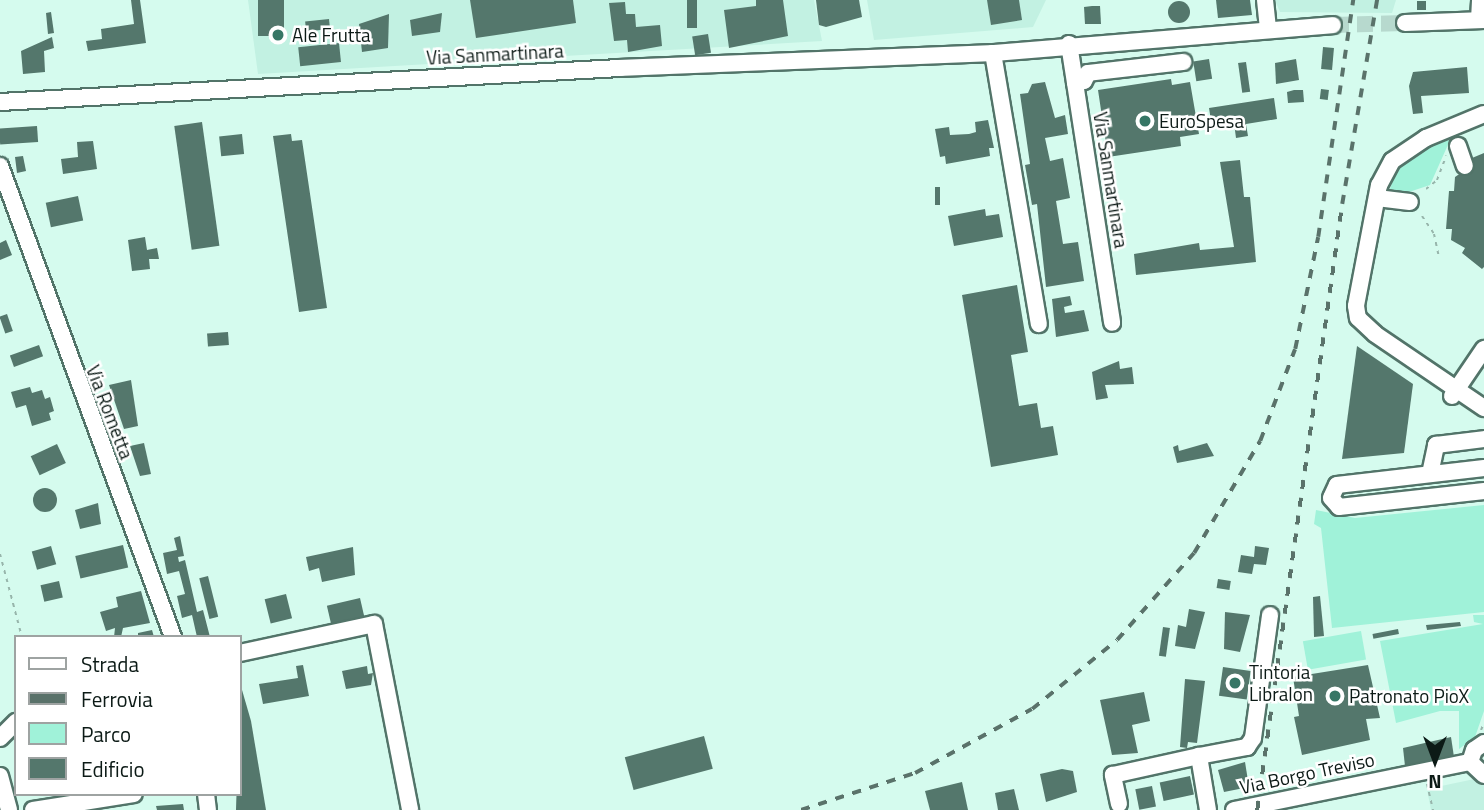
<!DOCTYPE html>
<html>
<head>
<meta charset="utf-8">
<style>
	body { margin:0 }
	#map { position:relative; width:1484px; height:810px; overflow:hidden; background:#d5fbee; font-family:"Titillium Web",sans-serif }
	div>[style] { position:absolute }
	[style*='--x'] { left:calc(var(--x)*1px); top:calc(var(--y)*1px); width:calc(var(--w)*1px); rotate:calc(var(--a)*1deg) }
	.built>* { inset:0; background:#c2f1e2 }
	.green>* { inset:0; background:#a0f2d9; transform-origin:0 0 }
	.building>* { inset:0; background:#54776c; transform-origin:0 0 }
	.round { border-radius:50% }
	.minor-tunnel>* { height:16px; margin-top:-8px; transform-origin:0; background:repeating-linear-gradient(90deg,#b7d9ce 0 16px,transparent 0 24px) }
	.path>* { height:2px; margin-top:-1px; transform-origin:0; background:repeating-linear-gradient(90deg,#97b5ab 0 3.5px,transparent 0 8.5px) }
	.roads { filter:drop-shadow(2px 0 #527469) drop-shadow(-2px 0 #527469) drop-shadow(0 2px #527469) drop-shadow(0 -2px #527469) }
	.minor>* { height:16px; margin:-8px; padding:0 8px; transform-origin:8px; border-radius:8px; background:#fff }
	.rail>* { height:3.5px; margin-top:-1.75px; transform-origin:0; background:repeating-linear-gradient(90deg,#5a726a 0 9px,transparent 0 18px) }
	.dots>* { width:19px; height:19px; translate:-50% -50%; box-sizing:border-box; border:4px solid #fff; border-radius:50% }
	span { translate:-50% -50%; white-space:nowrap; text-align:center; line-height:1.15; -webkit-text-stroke:5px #fff; paint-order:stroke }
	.poi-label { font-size:19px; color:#0c1a16 }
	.left { translate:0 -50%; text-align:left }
	.street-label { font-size:19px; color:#0c1a16 }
	.legend { position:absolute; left:14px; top:635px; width:228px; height:161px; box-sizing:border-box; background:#fff; border:2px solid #9ea3a2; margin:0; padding:9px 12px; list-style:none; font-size:21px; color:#0c1a16 }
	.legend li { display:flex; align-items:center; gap:14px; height:35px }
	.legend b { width:35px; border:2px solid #9ea3a2 }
	.north { position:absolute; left:1400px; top:726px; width:70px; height:70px; -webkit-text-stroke:5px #fff; paint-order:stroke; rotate:180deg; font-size:19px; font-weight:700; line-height:28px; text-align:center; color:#0c1a16 }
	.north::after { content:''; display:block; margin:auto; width:24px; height:32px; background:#0c1a16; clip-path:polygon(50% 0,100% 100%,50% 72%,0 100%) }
</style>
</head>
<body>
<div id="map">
	<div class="built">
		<div style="clip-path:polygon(248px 0,814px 0,822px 41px,258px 74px)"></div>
		<div style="clip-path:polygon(867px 0,1046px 0,1033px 27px,874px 40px)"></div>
		<div style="clip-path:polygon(1275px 0,1396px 0,1392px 13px,1280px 12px)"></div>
		<div style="clip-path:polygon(1484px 777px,1484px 810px,1431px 810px,1427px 789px)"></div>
	</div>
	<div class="green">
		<div style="clip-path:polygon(1451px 138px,1430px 185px,1406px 193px,1389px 192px,1396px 171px,1415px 153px)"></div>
		<div style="clip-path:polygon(1484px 505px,1484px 612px,1332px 628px,1321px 528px,1314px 524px,1316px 510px,1355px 518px)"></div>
		<div style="clip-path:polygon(1473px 615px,1484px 615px,1484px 711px,1475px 737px,1459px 749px,1459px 711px,1440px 711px,1396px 723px,1380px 641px,1483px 624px,1474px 622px)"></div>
		<div style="left:1361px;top:631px;width:29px;height:59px;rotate:80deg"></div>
	</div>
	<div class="building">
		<div style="clip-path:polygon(131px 0,140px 0,146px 43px,88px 51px,86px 41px,102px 39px,101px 29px,134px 24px)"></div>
		<div style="left:258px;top:0;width:26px;height:36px"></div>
		<div style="clip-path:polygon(470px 0,573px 0,576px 23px,476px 38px)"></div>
		<div style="left:687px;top:0;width:10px;height:28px"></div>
		<div style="clip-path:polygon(756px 0,783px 0,788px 36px,729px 48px,724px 10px,756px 6px)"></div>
		<div style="clip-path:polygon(816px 0,859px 0,862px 17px,826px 27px,819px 25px)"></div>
		<div style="clip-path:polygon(987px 0,1019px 0,1022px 20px,991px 25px)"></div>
		<div style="clip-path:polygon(1216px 0,1250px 0,1252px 15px,1218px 18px)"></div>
		<div class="round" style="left:1168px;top:1px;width:22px;height:22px"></div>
		<div style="left:1417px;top:1px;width:9px;height:9px"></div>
		<div style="clip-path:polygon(625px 2px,626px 14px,635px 14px,636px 27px,660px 25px,662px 46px,628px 52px,627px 40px,614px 41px,609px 3px)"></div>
		<div style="clip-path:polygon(1092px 6px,1100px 6px,1101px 24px,1085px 24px,1084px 7px)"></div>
		<div style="clip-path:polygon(51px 12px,54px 33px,48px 34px,46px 13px)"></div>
		<div style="clip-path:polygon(442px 13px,440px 32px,412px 36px,410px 20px)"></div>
		<div style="clip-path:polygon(389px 14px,388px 48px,362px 52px,359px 24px)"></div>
		<div style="left:329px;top:19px;width:10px;height:24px;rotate:84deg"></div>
		<div style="left:708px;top:34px;width:19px;height:16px;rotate:81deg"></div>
		<div style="clip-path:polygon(52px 37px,54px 48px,44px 51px,45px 72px,23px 74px,21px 51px)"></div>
		<div style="left:339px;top:43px;width:19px;height:41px;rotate:84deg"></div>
		<div style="left:1323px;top:47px;width:11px;height:22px;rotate:5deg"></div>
		<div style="left:1209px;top:59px;width:20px;height:16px;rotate:81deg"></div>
		<div style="clip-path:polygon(1296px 59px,1299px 80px,1276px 84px,1275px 63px)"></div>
		<div style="left:1246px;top:62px;width:30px;height:8px;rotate:82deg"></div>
		<div style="clip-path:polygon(1467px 67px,1469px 93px,1421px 96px,1423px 113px,1413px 114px,1409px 86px,1413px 72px)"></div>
		<div style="clip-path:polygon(1171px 79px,1172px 85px,1190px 82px,1199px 134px,1180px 137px,1181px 146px,1108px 157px,1098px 90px)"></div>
		<div style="clip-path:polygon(1045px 82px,1055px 118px,1065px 115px,1068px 134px,1045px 138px,1050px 161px,1063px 158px,1070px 198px,1056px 201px,1063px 244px,1078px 242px,1084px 281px,1046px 287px,1037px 204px,1032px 205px,1025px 165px,1030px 164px,1020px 94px,1028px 93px,1032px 84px)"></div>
		<div style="left:1321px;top:89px;width:8px;height:10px;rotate:7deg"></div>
		<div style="clip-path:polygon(1294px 90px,1303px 90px,1304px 102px,1288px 103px,1287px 92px)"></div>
		<div style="clip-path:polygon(1274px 98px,1277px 119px,1246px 124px,1248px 136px,1236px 138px,1234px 123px,1212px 127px,1209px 108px)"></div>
		<div style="clip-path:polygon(988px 120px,994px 148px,989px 148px,990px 156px,946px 164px,945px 156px,940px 157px,935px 129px,949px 127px,950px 135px,969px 134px,976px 132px,975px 122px)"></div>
		<div style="left:202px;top:122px;width:125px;height:28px;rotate:82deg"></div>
		<div style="left:37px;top:126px;width:16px;height:38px;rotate:86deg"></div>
		<div style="left:242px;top:134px;width:20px;height:23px;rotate:84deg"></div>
		<div style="clip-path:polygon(291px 134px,292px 141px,302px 140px,327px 308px,299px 312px,273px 136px)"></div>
		<div style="clip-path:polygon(93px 141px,97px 169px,63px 174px,61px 159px,78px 157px,77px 142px)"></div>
		<div style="clip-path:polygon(1484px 153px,1484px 267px,1482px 269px,1462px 253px,1465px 248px,1451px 240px,1452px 229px,1446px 229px,1449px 191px,1454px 191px,1455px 177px,1474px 164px,1472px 158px)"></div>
		<div style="clip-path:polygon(23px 156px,26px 171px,17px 173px,15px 157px)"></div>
		<div style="clip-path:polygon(1240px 160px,1244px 197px,1250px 197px,1256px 262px,1136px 275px,1134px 254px,1199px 243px,1200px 250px,1234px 247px,1220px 162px)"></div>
		<div style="left:935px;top:187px;width:5px;height:18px"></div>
		<div style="left:78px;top:196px;width:25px;height:33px;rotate:78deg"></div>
		<div style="clip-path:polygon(985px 209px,986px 216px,999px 214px,1003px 237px,954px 246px,948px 216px)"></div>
		<div style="clip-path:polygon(145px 237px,147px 250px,157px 248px,159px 259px,149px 259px,150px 269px,132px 271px,128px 240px)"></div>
		<div style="clip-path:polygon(6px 240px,12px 255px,0 260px,0 243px)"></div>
		<div style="clip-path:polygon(1017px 285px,1028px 352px,1011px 355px,1019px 406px,1037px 403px,1041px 428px,1053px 426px,1058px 455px,991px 467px,962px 295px)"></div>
		<div style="clip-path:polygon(1070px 296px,1072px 305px,1064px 307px,1065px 313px,1084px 310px,1089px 331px,1056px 337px,1052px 299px)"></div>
		<div style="left:7px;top:314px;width:18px;height:8px;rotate:71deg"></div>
		<div style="left:228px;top:332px;width:13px;height:21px;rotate:86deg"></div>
		<div style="left:39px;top:345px;width:12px;height:31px;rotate:70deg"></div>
		<div style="clip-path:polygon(1357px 346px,1413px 384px,1404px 453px,1342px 459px)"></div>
		<div style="clip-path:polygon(1119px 361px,1120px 369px,1132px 367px,1134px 384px,1105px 385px,1108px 398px,1096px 400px,1092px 372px)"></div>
		<div style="clip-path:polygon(131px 380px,138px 426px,124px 429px,109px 385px)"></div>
		<div style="clip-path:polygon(30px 387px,32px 393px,42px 390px,45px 399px,50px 397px,54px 411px,49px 413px,51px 420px,32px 426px,26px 405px,16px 408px,11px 392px)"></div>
		<div style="clip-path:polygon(144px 443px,151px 474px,140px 476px,130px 446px)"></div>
		<div style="clip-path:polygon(1207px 443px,1214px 456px,1177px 463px,1173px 447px,1178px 445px,1179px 451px)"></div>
		<div style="left:57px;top:444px;width:21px;height:29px;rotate:65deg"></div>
		<div class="round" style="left:33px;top:488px;width:24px;height:24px"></div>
		<div style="clip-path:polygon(98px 503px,101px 524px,80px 529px,75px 510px)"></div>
		<div style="clip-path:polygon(180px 536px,184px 556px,178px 557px,179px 562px,185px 560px,197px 612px,203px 610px,210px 637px,197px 637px,192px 615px,182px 618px,177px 596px,185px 594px,179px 571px,167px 574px,163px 553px,177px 550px,174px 538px)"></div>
		<div style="left:123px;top:545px;width:23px;height:49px;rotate:77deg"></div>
		<div style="left:51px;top:546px;width:19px;height:20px;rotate:74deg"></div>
		<div style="clip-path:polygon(1255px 546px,1269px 548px,1266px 565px,1254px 564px,1252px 574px,1238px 572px,1241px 555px,1254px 557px)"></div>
		<div style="clip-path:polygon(353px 547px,355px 575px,322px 582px,319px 568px,309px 571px,306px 557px)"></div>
		<div style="left:208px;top:576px;width:42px;height:9px;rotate:76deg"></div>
		<div style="left:1218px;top:579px;width:13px;height:9px;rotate:9deg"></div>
		<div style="left:59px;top:581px;width:17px;height:19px;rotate:77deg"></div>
		<div style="clip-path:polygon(141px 591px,150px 623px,123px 628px,121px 637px,114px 637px,115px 628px,106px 631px,100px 612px,118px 607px,116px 597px)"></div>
		<div style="left:286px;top:594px;width:25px;height:22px;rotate:76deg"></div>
		<div style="clip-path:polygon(1320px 596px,1324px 636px,1314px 637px,1313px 597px)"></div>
		<div style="left:360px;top:598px;width:23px;height:34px;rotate:77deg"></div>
		<div style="clip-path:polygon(1189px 609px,1205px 612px,1195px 649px,1175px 646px,1178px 625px,1186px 627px)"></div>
		<div style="clip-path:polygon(1225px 612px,1250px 615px,1240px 652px,1224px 649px)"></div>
		<div style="clip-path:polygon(1460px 622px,1461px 626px,1427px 630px,1426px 625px)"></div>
		<div style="left:1163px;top:627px;width:7px;height:29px;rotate:8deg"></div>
		<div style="left:1398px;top:629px;width:5px;height:26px;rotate:79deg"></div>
		<div style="clip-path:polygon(152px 630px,154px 637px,138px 637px,138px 633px)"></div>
		<div style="clip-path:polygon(303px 665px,309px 696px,263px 704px,259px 684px,298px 678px,296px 666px)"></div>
		<div style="clip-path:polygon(1368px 665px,1380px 718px,1366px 719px,1370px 740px,1302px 755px,1294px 717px,1299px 716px,1293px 677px)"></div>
		<div style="clip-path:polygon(367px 666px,368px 674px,373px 673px,371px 685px,346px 689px,342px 671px)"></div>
		<div style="left:1223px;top:667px;width:28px;height:29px;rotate:8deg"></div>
		<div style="clip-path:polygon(1185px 679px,1205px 681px,1197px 743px,1188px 742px,1187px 748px,1180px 747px)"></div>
		<div style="clip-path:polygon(240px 683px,251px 721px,266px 810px,236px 810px)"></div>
		<div style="clip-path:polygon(1144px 692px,1150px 721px,1132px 725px,1138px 753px,1112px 755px,1100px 700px)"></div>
		<div style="left:704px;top:736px;width:34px;height:82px;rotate:75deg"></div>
		<div style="clip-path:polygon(1451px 737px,1454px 757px,1405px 766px,1403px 748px)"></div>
		<div style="clip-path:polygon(1245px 762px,1249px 787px,1224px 792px,1218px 770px)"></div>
		<div style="clip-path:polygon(1062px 769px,1073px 771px,1077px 792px,1046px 802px,1040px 774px)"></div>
		<div style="left:1190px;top:776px;width:19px;height:31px;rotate:78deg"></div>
		<div style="clip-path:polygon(962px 782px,968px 810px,930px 810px,925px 791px)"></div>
		<div style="left:1152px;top:786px;width:21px;height:17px;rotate:79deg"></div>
		<div style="clip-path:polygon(1014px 789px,1019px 810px,998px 810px,995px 793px)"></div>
		<div style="clip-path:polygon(183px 804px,184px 810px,157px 810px,156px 806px)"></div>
	</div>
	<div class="minor-tunnel">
		<div style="--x:1333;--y:25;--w:72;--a:-1.6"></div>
	</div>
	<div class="path">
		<div style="--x:1426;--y:189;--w:14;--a:-39"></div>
		<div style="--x:1437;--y:180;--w:26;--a:-69"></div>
		<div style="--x:1422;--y:216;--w:22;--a:56"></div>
		<div style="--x:1434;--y:234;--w:24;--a:78"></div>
		<div style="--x:0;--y:554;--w:86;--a:75.2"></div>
		<div style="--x:1481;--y:730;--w:8;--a:-67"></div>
		<div style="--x:1427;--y:784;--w:27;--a:77"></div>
	</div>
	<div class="roads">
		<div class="minor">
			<div style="--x:1265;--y:0;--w:28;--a:84"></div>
			<div style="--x:1479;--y:20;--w:20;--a:-87"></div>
			<div style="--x:1405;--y:23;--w:79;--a:-2.2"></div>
			<div style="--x:1069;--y:44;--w:282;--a:81.2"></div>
			<div style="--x:993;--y:53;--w:275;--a:80.4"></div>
			<div style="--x:1075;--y:83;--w:9;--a:-13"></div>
			<div style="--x:1084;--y:81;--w:9;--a:-63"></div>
			<div style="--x:1088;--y:73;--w:96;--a:-6.6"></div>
			<div style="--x:0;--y:102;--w:621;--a:-3.14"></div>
			<div style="--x:620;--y:68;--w:373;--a:-2.3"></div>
			<div style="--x:993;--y:53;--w:341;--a:-4.7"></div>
			<div style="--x:1484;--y:114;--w:63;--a:157.5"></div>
			<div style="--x:1426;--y:138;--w:41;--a:145.9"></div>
			<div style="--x:1392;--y:161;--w:27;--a:118"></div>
			<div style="--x:1379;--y:185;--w:123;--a:100.8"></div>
			<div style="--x:1356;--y:306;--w:12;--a:81"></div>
			<div style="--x:1358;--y:318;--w:23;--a:43"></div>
			<div style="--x:1375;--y:334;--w:132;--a:34.2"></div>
			<div style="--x:1458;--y:146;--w:21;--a:71"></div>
			<div style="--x:0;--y:166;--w:502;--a:69.83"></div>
			<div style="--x:1377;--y:198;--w:33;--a:7"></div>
			<div style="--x:1452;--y:396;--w:57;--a:-55.8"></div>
			<div style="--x:1484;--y:468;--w:148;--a:173.4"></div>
			<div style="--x:1337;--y:485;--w:14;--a:115"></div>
			<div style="--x:1331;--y:498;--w:12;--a:48"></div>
			<div style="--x:1339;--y:507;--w:146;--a:-6.3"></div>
			<div style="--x:1430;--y:474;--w:30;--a:-78"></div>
			<div style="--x:1436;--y:445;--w:48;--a:-7.1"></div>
			<div style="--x:240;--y:653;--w:137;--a:-12.2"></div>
			<div style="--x:374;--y:624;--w:189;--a:79"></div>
			<div style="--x:0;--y:738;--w:23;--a:-45"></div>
			<div style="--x:1484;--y:743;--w:12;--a:145"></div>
			<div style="--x:1474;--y:750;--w:13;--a:108"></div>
			<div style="--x:1470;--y:762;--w:19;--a:43"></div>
			<div style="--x:0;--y:776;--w:35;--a:75"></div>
			<div style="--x:206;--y:794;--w:16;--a:83"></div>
			<div style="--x:1119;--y:804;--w:30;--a:-102"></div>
			<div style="--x:1113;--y:775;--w:88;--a:-12.5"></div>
			<div style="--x:33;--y:810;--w:102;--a:-9"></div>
			<div style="--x:1208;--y:810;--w:55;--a:-99.5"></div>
			<div style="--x:1199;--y:756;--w:49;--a:-10.6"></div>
			<div style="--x:1247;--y:747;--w:11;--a:-56"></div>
			<div style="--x:1253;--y:738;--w:124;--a:-82.1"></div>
			<div style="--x:1234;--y:810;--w:241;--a:-11.5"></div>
		</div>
	</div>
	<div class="rail">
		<div style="--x:801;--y:810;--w:120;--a:-18"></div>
		<div style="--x:915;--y:773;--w:133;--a:-28.7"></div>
		<div style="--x:1032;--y:709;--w:109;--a:-39.1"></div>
		<div style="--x:1117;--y:640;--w:116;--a:-48.5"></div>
		<div style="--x:1194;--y:553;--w:130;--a:-59.5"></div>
		<div style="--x:1260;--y:441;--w:98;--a:-69.2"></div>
		<div style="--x:1295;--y:349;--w:114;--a:-78.4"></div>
		<div style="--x:1318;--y:237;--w:240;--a:-81.6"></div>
		<div style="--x:1257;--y:810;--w:612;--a:-82.02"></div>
		<div style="--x:1342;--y:204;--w:207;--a:-80.3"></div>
	</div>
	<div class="dots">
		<div style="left:278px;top:35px;background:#367665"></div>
		<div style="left:1145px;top:121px;background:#367665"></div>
		<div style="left:1235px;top:683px;background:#367665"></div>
		<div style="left:1335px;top:696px;background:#367665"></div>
	</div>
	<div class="poi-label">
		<span class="left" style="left:292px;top:35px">Ale Frutta</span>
		<span class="left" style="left:1159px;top:121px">EuroSpesa</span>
		<span class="left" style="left:1249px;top:683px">Tintoria<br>Libralon</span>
		<span class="left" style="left:1349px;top:696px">Patronato PioX</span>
	</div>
	<div class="street-label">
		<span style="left:495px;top:54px;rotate:-3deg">Via Sanmartinara</span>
		<span style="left:1111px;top:180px;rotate:81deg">Via Sanmartinara</span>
		<span style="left:110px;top:412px;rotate:69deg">Via Rometta</span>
		<span style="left:1307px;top:773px;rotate:-12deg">Via Borgo Treviso</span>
	</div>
	<ul class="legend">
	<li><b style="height:9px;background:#fff"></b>Strada</li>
	<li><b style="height:9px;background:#5a726a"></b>Ferrovia</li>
	<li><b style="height:19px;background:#a0f2d9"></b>Parco</li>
	<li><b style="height:19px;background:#54776c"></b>Edificio</li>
	</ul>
	<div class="north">N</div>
</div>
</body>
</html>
